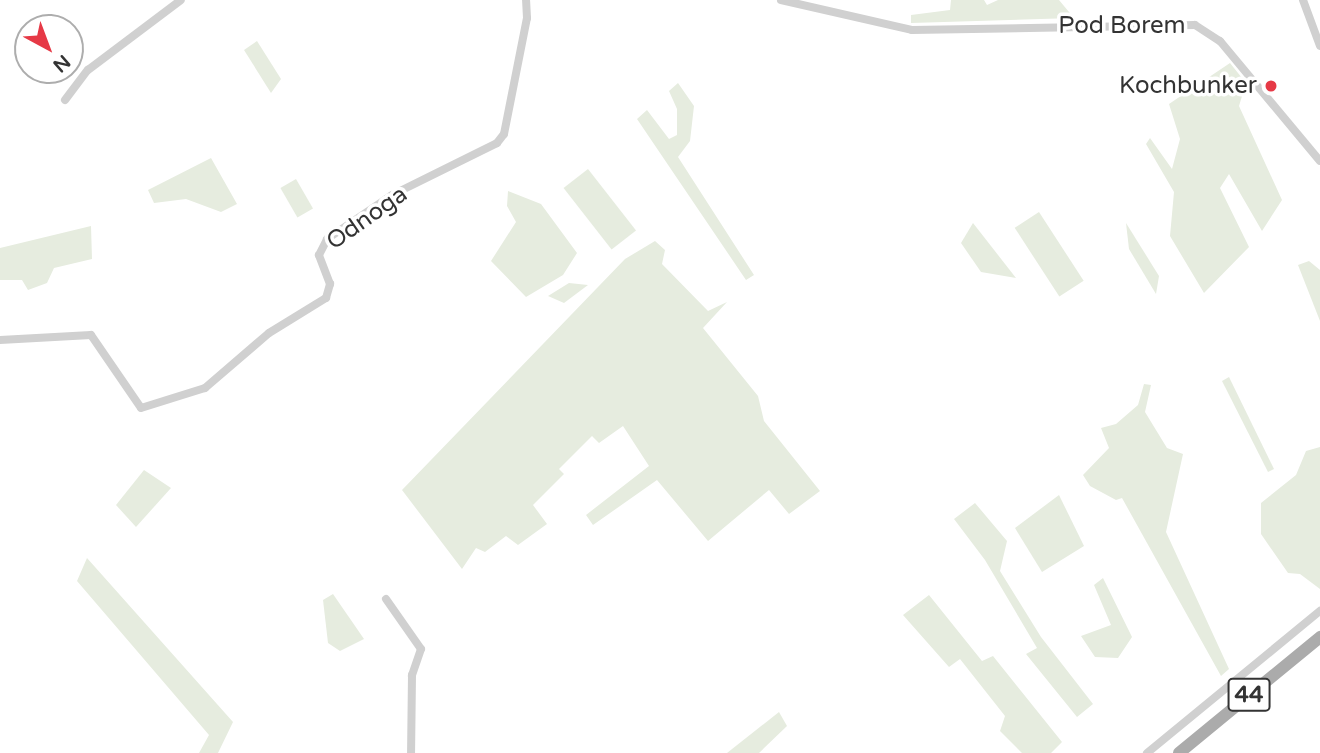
<!DOCTYPE html>
<html>
<head>
<meta charset="utf-8">
<style>
	body { margin:0 }
	#map { position:relative; width:1320px; height:753px; overflow:hidden; background:#fff; font-family:"Varela Round",sans-serif }
	div>[style] { position:absolute }
	[style*='--x'] { left:calc(var(--x)*1px); top:calc(var(--y)*1px); width:calc(var(--w)*1px); rotate:calc(var(--a)*1deg) }
	.green>* { inset:0; background:#e6ecdf; transform-origin:0 0 }
	.minor>* { height:8px; margin:-4px; padding:0 4px; transform-origin:4px; border-radius:4px; background:#d0d0d0 }
	.primary>* { height:12px; margin:-6px; padding:0 6px; transform-origin:6px; border-radius:6px; background:#ababab }
	.dots>* { width:19px; height:19px; translate:-50% -50%; box-sizing:border-box; border:4px solid #fff; border-radius:50% }
	span { translate:-50% -50%; white-space:nowrap; text-align:center; line-height:1.15; -webkit-text-stroke:7px #fff; paint-order:stroke }
	.shield-label span { padding:2px 5px; background:#fff; border:2px solid; border-radius:5px; -webkit-text-stroke-width:0 }
	.shield-label { font-size:23px; color:#333; font-weight:700 }
	.street-label { font-size:24px; color:#333 }
	.poi-label { font-size:24px; color:#333 }
	.right { translate:-100% -50%; text-align:right }
	.north { position:absolute; left:14px; top:14px; width:70px; height:70px; box-sizing:border-box; background:#fff; border:2px solid #adadad; border-radius:50%; rotate:139deg; font-size:19px; font-weight:700; line-height:28px; text-align:center; color:#333 }
	.north::after { content:''; display:block; margin:auto; width:24px; height:32px; background:#e63946; clip-path:polygon(50% 0,100% 100%,50% 72%,0 100%) }
</style>
</head>
<body>
<div id="map">
	<div class="green">
		<div style="clip-path:polygon(951px 0,984px 0,987px 5px,998px 0,1059px 0,1074px 18px,911px 23px,911px 15px,950px 10px)"></div>
		<div style="clip-path:polygon(257px 41px,281px 79px,271px 93px,244px 50px)"></div>
		<div style="clip-path:polygon(1230px 63px,1246px 83px,1239px 106px,1282px 200px,1262px 231px,1229px 174px,1220px 188px,1249px 247px,1204px 293px,1170px 236px,1174px 192px,1146px 144px,1150px 138px,1172px 169px,1180px 139px,1169px 104px)"></div>
		<div style="clip-path:polygon(678px 83px,694px 106px,690px 141px,678px 157px,754px 275px,746px 280px,637px 119px,647px 110px,669px 139px,677px 135px,677px 109px,669px 91px)"></div>
		<div style="clip-path:polygon(211px 158px,237px 204px,221px 212px,186px 199px,154px 203px,148px 190px)"></div>
		<div style="left:588px;top:169px;width:78px;height:31px;rotate:52deg"></div>
		<div style="left:296px;top:179px;width:34px;height:18px;rotate:60deg"></div>
		<div style="clip-path:polygon(508px 191px,541px 204px,577px 253px,563px 275px,526px 297px,491px 261px,516px 222px,507px 206px)"></div>
		<div style="left:1039px;top:212px;width:82px;height:29px;rotate:57deg"></div>
		<div style="clip-path:polygon(973px 223px,1016px 278px,981px 272px,961px 243px)"></div>
		<div style="clip-path:polygon(1126px 223px,1159px 276px,1156px 294px,1129px 249px)"></div>
		<div style="clip-path:polygon(91px 226px,92px 259px,54px 268px,47px 283px,28px 290px,22px 280px,0 280px,0 248px)"></div>
		<div style="clip-path:polygon(655px 241px,665px 250px,662px 264px,708px 311px,727px 302px,703px 328px,758px 396px,764px 421px,820px 491px,789px 514px,769px 490px,708px 541px,657px 480px,593px 525px,586px 515px,649px 466px,623px 426px,599px 443px,592px 436px,559px 469px,564px 474px,533px 505px,547px 524px,518px 545px,506px 536px,485px 552px,476px 548px,462px 569px,402px 490px,625px 259px)"></div>
		<div style="clip-path:polygon(1309px 261px,1320px 270px,1320px 321px,1298px 265px)"></div>
		<div style="clip-path:polygon(569px 283px,588px 285px,564px 303px,548px 296px)"></div>
		<div style="clip-path:polygon(1229px 377px,1274px 469px,1268px 472px,1222px 381px)"></div>
		<div style="clip-path:polygon(1144px 384px,1151px 385px,1145px 412px,1167px 448px,1183px 454px,1166px 532px,1229px 669px,1221px 676px,1122px 498px,1116px 500px,1090px 486px,1083px 475px,1109px 448px,1101px 428px,1116px 424px,1138px 405px)"></div>
		<div style="clip-path:polygon(1320px 447px,1320px 589px,1300px 574px,1288px 573px,1261px 534px,1261px 503px,1296px 475px,1306px 451px)"></div>
		<div style="clip-path:polygon(144px 470px,171px 488px,136px 527px,116px 505px)"></div>
		<div style="clip-path:polygon(1059px 495px,1084px 546px,1042px 572px,1015px 528px)"></div>
		<div style="clip-path:polygon(975px 503px,1007px 541px,1000px 571px,1041px 637px,1093px 704px,1077px 717px,1026px 654px,1037px 648px,985px 560px,954px 519px)"></div>
		<div style="clip-path:polygon(87px 558px,233px 722px,218px 753px,199px 753px,209px 735px,77px 581px)"></div>
		<div style="clip-path:polygon(1103px 578px,1132px 637px,1118px 658px,1095px 657px,1081px 636px,1111px 625px,1094px 585px)"></div>
		<div style="clip-path:polygon(333px 594px,364px 639px,340px 651px,328px 643px,323px 600px)"></div>
		<div style="clip-path:polygon(929px 595px,982px 661px,993px 656px,1062px 742px,1051px 753px,1022px 753px,1000px 731px,1005px 716px,960px 659px,949px 667px,903px 615px)"></div>
		<div style="clip-path:polygon(779px 712px,787px 726px,759px 753px,727px 753px)"></div>
	</div>
	<div class="minor">
		<div style="--x:781;--y:0;--w:134;--a:12.9"></div>
		<div style="--x:912;--y:30;--w:283;--a:-1"></div>
		<div style="--x:1195;--y:25;--w:30;--a:33"></div>
		<div style="--x:1220;--y:41;--w:156;--a:50.2"></div>
		<div style="--x:1303;--y:0;--w:49;--a:69.7"></div>
		<div style="--x:65;--y:100;--w:38;--a:-53"></div>
		<div style="--x:88;--y:70;--w:116;--a:-37"></div>
		<div style="--x:0;--y:340;--w:91;--a:-3.1"></div>
		<div style="--x:91;--y:335;--w:88;--a:55.6"></div>
		<div style="--x:141;--y:408;--w:67;--a:-17.4"></div>
		<div style="--x:205;--y:388;--w:84;--a:-40.7"></div>
		<div style="--x:269;--y:333;--w:67;--a:-31.6"></div>
		<div style="--x:326;--y:298;--w:15;--a:-74"></div>
		<div style="--x:330;--y:284;--w:31;--a:-111"></div>
		<div style="--x:319;--y:255;--w:18;--a:-63"></div>
		<div style="--x:327;--y:239;--w:78;--a:-34.1"></div>
		<div style="--x:392;--y:195;--w:117;--a:-26.3"></div>
		<div style="--x:497;--y:143;--w:11;--a:-52"></div>
		<div style="--x:504;--y:134;--w:118;--a:-78.8"></div>
		<div style="--x:527;--y:18;--w:18;--a:-93"></div>
		<div style="--x:386;--y:599;--w:61;--a:55"></div>
		<div style="--x:421;--y:649;--w:28;--a:109"></div>
		<div style="--x:412;--y:675;--w:78;--a:90.7"></div>
		<div style="--x:1147;--y:753;--w:224;--a:-39.4"></div>
	</div>
	<div class="primary">
		<div style="--x:1179;--y:753;--w:183;--a:-39.4"></div>
	</div>
	<div class="dots">
		<div style="left:1271px;top:86px;background:#e63946"></div>
	</div>
	<div class="shield-label">
		<span style="left:1249px;top:695px">44</span>
	</div>
	<div class="street-label">
		<span style="left:1122px;top:26px">Pod Borem</span>
		<span style="left:367px;top:218px;rotate:-35deg">Odnoga</span>
	</div>
	<div class="poi-label">
		<span class="right" style="left:1257px;top:86px">Kochbunker</span>
	</div>
	<div class="north">N</div>
</div>
</body>
</html>
